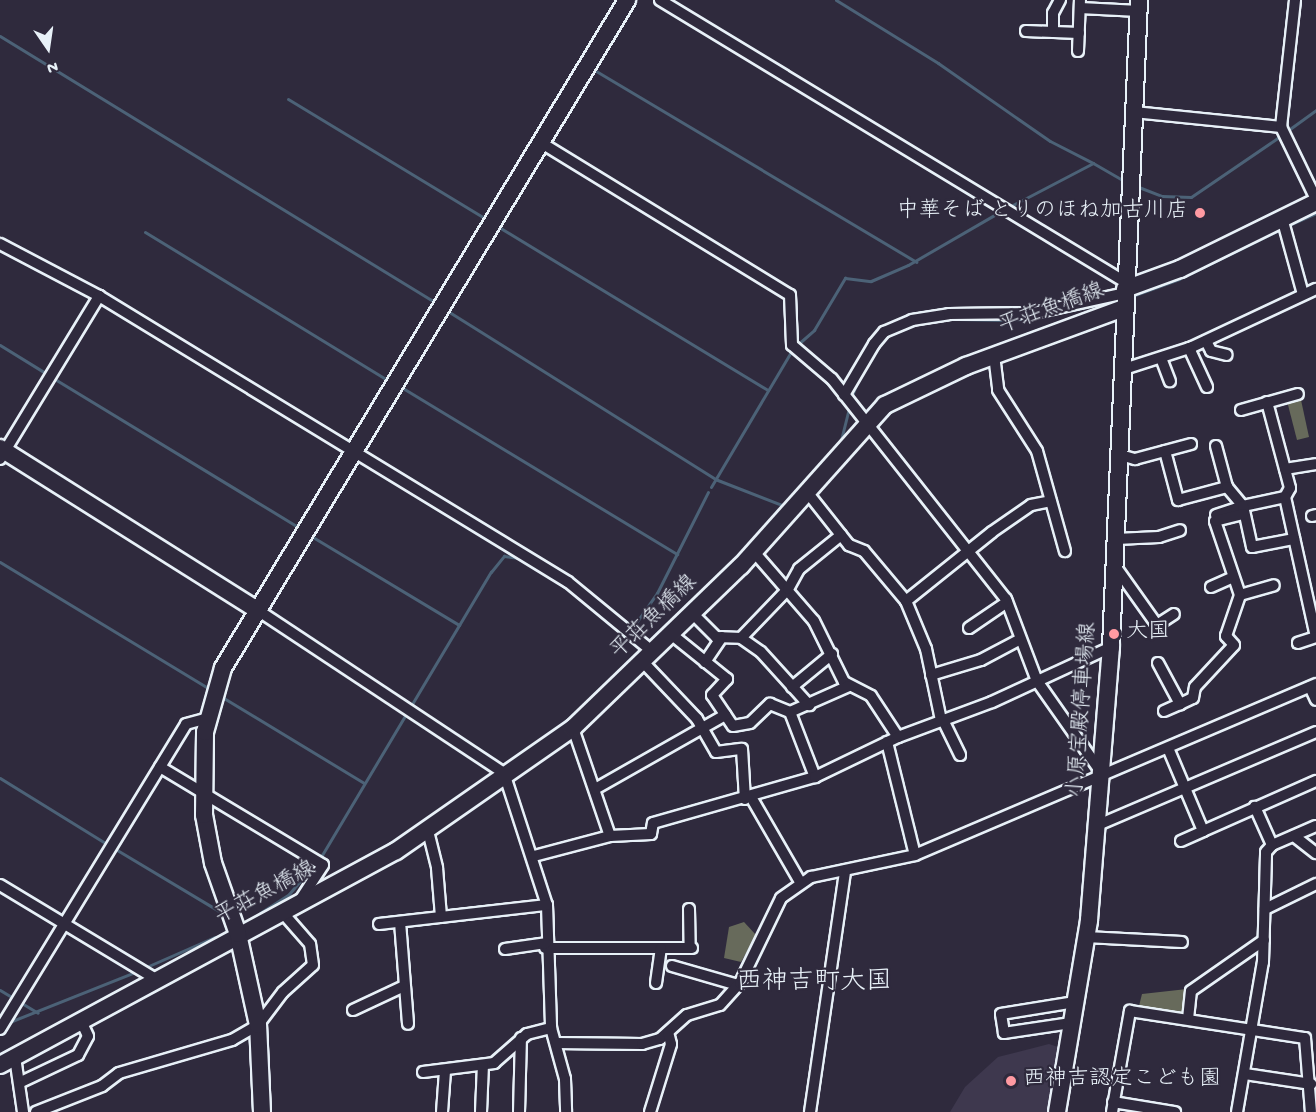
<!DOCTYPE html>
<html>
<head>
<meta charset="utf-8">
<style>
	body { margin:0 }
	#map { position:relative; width:1316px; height:1112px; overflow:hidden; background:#2f2a3d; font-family:"Gochi Hand","Klee One",sans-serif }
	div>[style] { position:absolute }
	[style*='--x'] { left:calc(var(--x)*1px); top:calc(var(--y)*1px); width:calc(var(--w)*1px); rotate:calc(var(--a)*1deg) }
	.built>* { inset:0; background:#3e384e }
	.green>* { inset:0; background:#676a5b }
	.stream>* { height:3px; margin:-1.5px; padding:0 1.5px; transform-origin:1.5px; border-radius:1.5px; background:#4c6277 }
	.roads { filter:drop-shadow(2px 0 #e8f1f8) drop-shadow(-2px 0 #e8f1f8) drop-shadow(0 2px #e8f1f8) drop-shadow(0 -2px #e8f1f8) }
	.street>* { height:10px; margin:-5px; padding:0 5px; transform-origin:5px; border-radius:5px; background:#2f2a3d }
	.secondary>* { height:16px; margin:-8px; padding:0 8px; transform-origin:8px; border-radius:8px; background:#2f2a3d }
	.dots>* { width:16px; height:16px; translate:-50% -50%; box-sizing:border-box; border:3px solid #2f2a3d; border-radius:50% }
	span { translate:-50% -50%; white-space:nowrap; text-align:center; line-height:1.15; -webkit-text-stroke:4.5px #2f2a3d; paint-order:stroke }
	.poi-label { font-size:22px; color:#e8f1f8 }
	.right { translate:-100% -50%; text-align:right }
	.left { translate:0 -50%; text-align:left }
	.street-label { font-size:22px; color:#e8f1f8 }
	.quarter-label { font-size:26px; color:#e8f1f8 }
	.north { position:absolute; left:18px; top:18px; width:60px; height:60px; -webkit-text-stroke:4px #2f2a3d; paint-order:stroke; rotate:167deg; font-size:16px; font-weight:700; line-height:24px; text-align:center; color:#e8f1f8 }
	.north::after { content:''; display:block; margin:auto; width:21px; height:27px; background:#e8f1f8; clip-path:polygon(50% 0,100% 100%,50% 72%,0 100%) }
</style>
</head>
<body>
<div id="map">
	<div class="built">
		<div style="clip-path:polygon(1049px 1044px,1058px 1047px,1047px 1112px,950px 1112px,965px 1087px,998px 1057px)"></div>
	</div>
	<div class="green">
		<div style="clip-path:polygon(1296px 398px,1301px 400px,1309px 437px,1297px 440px,1287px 401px)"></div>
		<div style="clip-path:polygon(744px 922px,756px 935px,741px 962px,724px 958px,729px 927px)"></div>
		<div style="clip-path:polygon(1187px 989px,1184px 1013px,1139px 1006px,1142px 994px)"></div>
	</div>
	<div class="stream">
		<div style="--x:836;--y:0;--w:120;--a:31.7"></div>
		<div style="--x:938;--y:63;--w:136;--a:34.9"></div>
		<div style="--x:1050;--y:141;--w:48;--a:27.1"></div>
		<div style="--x:0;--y:36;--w:511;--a:31.48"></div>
		<div style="--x:596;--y:71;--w:373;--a:30.8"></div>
		<div style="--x:288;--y:99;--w:232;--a:31.2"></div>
		<div style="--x:1287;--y:131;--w:36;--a:-36"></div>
		<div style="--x:1136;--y:186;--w:28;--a:21"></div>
		<div style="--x:1162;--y:196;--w:29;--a:2"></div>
		<div style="--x:1191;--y:197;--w:110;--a:-34.3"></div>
		<div style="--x:1009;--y:207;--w:95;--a:-27.6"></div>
		<div style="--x:1093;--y:163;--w:36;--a:30"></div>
		<div style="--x:497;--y:226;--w:317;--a:31.2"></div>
		<div style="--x:1287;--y:226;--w:32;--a:-24"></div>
		<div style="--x:145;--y:232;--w:282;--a:31.4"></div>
		<div style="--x:1132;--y:296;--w:50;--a:-19.9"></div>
		<div style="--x:1179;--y:279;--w:114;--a:-26.1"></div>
		<div style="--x:446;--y:310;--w:318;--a:32.1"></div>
		<div style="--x:715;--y:479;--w:77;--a:21.3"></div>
		<div style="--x:1038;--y:317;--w:84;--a:-11.7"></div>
		<div style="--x:958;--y:319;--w:45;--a:1.3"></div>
		<div style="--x:1009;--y:320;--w:23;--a:-5"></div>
		<div style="--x:0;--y:345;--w:55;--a:31.7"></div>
		<div style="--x:797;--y:345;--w:23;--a:-41"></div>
		<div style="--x:814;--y:330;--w:61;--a:-59.2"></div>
		<div style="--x:845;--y:278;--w:26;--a:7"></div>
		<div style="--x:871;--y:281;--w:40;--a:-23.4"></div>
		<div style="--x:908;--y:265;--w:110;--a:-30.1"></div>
		<div style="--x:53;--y:378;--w:290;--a:31.3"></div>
		<div style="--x:401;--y:387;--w:323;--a:31.2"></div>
		<div style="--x:851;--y:398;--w:17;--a:-69"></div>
		<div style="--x:827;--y:458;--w:23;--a:-52"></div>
		<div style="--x:841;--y:440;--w:34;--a:-76"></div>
		<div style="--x:711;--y:487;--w:159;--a:-59.4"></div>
		<div style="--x:311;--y:536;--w:173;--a:31"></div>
		<div style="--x:0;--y:562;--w:247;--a:31.2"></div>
		<div style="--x:530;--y:565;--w:47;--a:32"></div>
		<div style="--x:626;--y:626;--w:10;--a:-17"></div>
		<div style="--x:636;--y:623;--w:37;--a:-55"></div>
		<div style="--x:657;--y:593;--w:113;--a:-63.2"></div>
		<div style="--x:222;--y:697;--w:166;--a:31.2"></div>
		<div style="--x:0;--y:778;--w:126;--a:31.7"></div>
		<div style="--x:117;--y:850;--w:119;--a:30.9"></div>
		<div style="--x:260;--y:913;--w:35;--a:-33"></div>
		<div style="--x:289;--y:894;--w:51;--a:-49.8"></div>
		<div style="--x:322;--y:855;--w:330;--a:-59.2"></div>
		<div style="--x:491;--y:572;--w:21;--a:-51"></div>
		<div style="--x:504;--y:556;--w:15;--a:8"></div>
		<div style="--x:144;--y:968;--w:77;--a:-23.6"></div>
		<div style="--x:0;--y:990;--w:44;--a:31.2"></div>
		<div style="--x:7;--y:1023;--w:141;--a:-21.7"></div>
	</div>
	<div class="roads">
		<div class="street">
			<div style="--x:660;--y:0;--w:544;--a:31.23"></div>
			<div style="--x:1080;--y:8;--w:59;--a:2.9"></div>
			<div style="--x:1026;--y:31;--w:53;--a:2.2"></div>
			<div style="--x:1053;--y:32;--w:19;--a:-90"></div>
			<div style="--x:1053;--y:13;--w:15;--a:-62"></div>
			<div style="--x:1078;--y:51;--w:51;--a:-87.8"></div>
			<div style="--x:1134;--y:112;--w:148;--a:5.8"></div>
			<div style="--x:1281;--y:127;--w:128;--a:-83.7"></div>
			<div style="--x:1281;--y:127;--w:80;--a:64.1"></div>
			<div style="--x:540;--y:142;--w:293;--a:31.5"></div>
			<div style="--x:790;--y:295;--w:50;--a:87.7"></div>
			<div style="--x:792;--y:345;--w:52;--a:40.4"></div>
			<div style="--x:832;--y:379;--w:280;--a:51.7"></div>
			<div style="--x:1006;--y:599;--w:88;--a:69.3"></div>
			<div style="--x:1037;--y:681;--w:111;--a:54.9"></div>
			<div style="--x:1282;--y:218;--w:79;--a:74.6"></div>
			<div style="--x:0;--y:244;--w:112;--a:27.7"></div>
			<div style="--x:99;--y:296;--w:549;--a:31.38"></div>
			<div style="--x:568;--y:582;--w:110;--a:39.5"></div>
			<div style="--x:1206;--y:341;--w:11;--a:63"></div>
			<div style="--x:1211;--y:351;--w:16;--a:14"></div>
			<div style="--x:1189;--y:348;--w:43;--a:65.2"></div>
			<div style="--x:994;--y:355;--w:35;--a:83"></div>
			<div style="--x:998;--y:390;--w:72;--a:57.4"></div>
			<div style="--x:1037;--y:451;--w:104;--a:74.4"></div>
			<div style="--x:1161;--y:358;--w:25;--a:69"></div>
			<div style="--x:1121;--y:370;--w:75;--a:-17.9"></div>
			<div style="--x:1192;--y:347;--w:137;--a:-25.1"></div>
			<div style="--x:844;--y:395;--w:59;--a:-59.5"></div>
			<div style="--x:874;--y:344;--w:16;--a:-50"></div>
			<div style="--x:884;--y:332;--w:30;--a:-23"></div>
			<div style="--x:912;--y:320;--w:37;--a:-9"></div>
			<div style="--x:949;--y:314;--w:85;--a:-0.7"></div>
			<div style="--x:1034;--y:313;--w:93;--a:-12.4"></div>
			<div style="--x:1267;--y:402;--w:89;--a:75"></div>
			<div style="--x:1290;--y:488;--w:10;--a:119"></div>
			<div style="--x:1241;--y:410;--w:59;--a:-15.7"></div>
			<div style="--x:1216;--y:446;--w:42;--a:75"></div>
			<div style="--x:1165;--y:451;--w:51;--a:75.1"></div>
			<div style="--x:1178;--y:500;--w:51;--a:-14.9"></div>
			<div style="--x:1227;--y:487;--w:25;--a:50"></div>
			<div style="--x:1243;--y:506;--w:43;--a:-12.1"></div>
			<div style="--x:1285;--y:497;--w:143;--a:77.5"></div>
			<div style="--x:1316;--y:637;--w:19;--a:162"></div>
			<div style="--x:1117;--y:454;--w:19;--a:16"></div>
			<div style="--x:1135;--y:459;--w:58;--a:-15"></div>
			<div style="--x:0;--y:459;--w:191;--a:-58.7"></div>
			<div style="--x:1285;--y:469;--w:31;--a:-9"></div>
			<div style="--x:807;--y:492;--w:68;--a:51.6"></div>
			<div style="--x:849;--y:545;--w:16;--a:22"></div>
			<div style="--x:864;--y:551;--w:65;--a:50"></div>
			<div style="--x:906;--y:601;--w:52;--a:67.4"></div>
			<div style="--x:926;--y:649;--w:73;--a:78.1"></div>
			<div style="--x:1216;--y:515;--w:28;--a:-18"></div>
			<div style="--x:1243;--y:506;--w:42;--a:77.6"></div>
			<div style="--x:1252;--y:547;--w:43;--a:-10.8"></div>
			<div style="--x:1312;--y:516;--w:4;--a:-14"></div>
			<div style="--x:1116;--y:539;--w:43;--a:-2.7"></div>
			<div style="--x:1159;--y:537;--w:22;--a:-18"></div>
			<div style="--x:754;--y:552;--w:91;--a:49"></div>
			<div style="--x:814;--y:621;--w:68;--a:63.8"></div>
			<div style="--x:844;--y:682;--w:30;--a:27"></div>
			<div style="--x:871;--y:696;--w:49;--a:56.6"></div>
			<div style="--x:1115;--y:566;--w:72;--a:54.6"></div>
			<div style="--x:1157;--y:625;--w:20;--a:-33"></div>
			<div style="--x:1211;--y:587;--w:24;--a:-24"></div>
			<div style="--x:1240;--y:595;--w:35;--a:-16"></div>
			<div style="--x:906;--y:601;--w:110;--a:-38.7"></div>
			<div style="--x:992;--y:532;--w:47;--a:-34.7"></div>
			<div style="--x:1031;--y:505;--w:20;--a:-11"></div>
			<div style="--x:256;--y:609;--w:297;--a:33.5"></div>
			<div style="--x:504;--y:773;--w:139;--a:72"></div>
			<div style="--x:547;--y:905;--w:123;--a:88.1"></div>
			<div style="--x:551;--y:1028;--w:53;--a:74.6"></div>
			<div style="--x:565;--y:1079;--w:33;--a:88"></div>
			<div style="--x:692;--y:613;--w:34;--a:45"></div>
			<div style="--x:716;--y:637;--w:25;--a:2"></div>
			<div style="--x:741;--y:638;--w:24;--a:35"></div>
			<div style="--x:761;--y:652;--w:72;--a:47.8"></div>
			<div style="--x:969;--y:628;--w:46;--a:-34.4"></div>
			<div style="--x:671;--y:634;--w:72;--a:38.8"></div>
			<div style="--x:727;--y:679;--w:22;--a:133"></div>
			<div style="--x:712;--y:695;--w:37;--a:56"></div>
			<div style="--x:733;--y:726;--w:17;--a:-10"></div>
			<div style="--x:750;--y:723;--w:28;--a:-44"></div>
			<div style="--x:770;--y:704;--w:22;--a:22"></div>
			<div style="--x:790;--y:712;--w:70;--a:69"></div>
			<div style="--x:741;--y:638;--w:68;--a:-46.2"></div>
			<div style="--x:788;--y:589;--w:23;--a:-61"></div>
			<div style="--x:799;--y:569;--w:54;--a:-39"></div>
			<div style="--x:642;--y:661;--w:80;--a:46.5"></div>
			<div style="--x:697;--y:719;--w:38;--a:60"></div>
			<div style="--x:716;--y:752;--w:26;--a:-7"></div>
			<div style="--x:742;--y:749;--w:50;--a:86.6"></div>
			<div style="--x:705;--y:662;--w:30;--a:-56"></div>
			<div style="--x:1158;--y:663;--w:47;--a:61.8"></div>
			<div style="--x:1180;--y:704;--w:14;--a:-25"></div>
			<div style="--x:1193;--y:698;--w:11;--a:-80"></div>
			<div style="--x:1195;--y:687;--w:57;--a:-47.1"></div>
			<div style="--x:1234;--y:645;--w:12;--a:-132"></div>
			<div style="--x:1226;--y:636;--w:43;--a:-71.1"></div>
			<div style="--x:1240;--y:595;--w:78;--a:-108.7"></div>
			<div style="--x:1215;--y:521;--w:29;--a:-14"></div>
			<div style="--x:931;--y:675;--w:52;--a:-16.7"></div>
			<div style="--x:981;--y:660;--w:43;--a:-27.8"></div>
			<div style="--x:792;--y:687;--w:52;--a:-39.5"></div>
			<div style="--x:1310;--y:687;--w:14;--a:65"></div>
			<div style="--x:1164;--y:711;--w:17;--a:-24"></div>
			<div style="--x:790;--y:712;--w:64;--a:-23.8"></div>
			<div style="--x:943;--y:720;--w:39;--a:64"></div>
			<div style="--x:573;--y:728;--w:114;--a:71.1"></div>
			<div style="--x:887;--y:742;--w:116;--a:76.1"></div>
			<div style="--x:1168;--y:748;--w:90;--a:67.1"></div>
			<div style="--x:1203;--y:831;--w:124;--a:-23.9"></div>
			<div style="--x:160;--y:767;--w:190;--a:31"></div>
			<div style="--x:323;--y:865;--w:44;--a:123"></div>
			<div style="--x:595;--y:789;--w:150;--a:-29.6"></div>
			<div style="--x:751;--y:797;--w:98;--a:60"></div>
			<div style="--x:1098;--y:825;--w:237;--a:-23.1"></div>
			<div style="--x:428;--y:831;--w:38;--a:76"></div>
			<div style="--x:437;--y:868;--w:49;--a:85.3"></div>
			<div style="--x:1294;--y:836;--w:28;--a:38"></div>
			<div style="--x:1181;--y:841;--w:24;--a:-24"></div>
			<div style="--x:1272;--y:845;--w:48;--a:-23.4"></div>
			<div style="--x:534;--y:856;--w:79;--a:-14.7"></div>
			<div style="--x:610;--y:836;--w:41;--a:-2.8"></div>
			<div style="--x:651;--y:834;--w:11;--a:-80"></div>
			<div style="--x:653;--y:823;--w:168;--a:-15.9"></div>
			<div style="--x:815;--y:777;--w:92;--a:-25.7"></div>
			<div style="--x:898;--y:737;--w:100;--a:-20.4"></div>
			<div style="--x:992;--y:702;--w:131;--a:-24.8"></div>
			<div style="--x:0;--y:885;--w:182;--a:31.1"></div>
			<div style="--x:689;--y:909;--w:39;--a:89"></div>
			<div style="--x:1265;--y:909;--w:57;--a:-26.1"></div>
			<div style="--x:400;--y:922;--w:102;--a:85.5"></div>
			<div style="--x:379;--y:924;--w:169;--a:-6.5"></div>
			<div style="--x:1086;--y:937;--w:96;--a:3"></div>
			<div style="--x:545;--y:948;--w:147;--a:0"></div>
			<div style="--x:505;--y:949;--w:41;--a:-8.3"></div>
			<div style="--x:672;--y:966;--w:69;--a:16.1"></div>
			<div style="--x:656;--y:983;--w:35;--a:-82"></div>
			<div style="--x:353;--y:1010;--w:56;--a:-25.2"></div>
			<div style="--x:1188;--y:1019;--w:28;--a:-84"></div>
			<div style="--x:1191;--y:991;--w:89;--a:-34.9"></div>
			<div style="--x:1071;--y:1023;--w:68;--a:171.5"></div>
			<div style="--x:1004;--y:1033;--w:19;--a:-99"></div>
			<div style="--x:1001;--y:1014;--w:75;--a:-9.2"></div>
			<div style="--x:0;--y:1029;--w:357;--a:-58.6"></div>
			<div style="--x:186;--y:724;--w:24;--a:-15"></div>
			<div style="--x:556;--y:1043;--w:86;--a:0.7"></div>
			<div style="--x:642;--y:1044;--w:19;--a:-16"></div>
			<div style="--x:660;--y:1039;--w:36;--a:-42"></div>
			<div style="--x:687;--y:1015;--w:34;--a:-17"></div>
			<div style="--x:720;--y:1005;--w:30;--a:-48"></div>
			<div style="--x:740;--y:983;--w:94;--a:-64.2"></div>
			<div style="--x:781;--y:898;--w:37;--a:-35"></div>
			<div style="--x:811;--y:877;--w:106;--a:-11.9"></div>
			<div style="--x:915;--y:855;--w:436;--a:-23.1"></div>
			<div style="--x:15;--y:1057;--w:56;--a:81.7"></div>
			<div style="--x:423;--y:1072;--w:72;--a:-7.2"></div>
			<div style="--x:494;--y:1063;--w:44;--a:-41.3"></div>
			<div style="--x:527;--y:1034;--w:25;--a:-14"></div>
			<div style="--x:1245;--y:1074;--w:67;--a:8.6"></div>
			<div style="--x:21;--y:1082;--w:63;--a:-25.3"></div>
			<div style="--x:78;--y:1055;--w:21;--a:-62"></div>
			<div style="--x:88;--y:1036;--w:17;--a:-115"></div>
			<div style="--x:1113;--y:1102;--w:63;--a:9.2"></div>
			<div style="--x:36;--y:1112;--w:71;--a:-21.5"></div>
			<div style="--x:102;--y:1086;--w:21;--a:-37"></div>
			<div style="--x:119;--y:1073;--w:118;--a:-16.3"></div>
			<div style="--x:232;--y:1040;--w:30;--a:-30"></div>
			<div style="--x:258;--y:1025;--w:41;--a:-52.9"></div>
			<div style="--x:283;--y:992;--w:40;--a:-42"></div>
			<div style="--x:313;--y:965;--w:21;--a:-98"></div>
			<div style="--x:310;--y:944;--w:43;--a:-131.2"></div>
			<div style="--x:442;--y:1112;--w:41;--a:-85.8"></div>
			<div style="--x:481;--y:1112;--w:47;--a:-87.6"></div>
			<div style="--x:519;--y:1112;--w:74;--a:-88.5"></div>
			<div style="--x:650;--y:1112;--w:71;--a:-72.8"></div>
			<div style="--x:671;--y:1044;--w:12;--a:-104"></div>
			<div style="--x:810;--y:1112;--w:244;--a:-81.7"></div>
			<div style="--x:1112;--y:1112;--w:103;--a:-79.9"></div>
			<div style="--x:1130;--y:1011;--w:177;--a:8.8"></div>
			<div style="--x:1305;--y:1038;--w:74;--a:85.4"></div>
			<div style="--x:1237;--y:1112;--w:152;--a:-80.2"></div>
			<div style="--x:1263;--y:962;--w:110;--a:-88.4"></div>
			<div style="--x:1266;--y:852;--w:9;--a:-49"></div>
			<div style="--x:1272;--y:845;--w:42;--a:-114.1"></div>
		</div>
		<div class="secondary">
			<div style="--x:1125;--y:289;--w:59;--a:-20"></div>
			<div style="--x:1180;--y:269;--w:152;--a:-26.2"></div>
			<div style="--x:0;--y:448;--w:302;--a:32.2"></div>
			<div style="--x:0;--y:1065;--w:450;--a:-28.4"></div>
			<div style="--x:396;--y:851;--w:216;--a:-34.8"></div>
			<div style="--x:573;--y:728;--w:233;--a:-44"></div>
			<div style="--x:741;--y:566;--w:216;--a:-48.2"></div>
			<div style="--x:885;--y:405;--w:90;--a:-25.7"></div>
			<div style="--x:966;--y:366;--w:168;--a:-20.2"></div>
			<div style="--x:262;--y:1112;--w:87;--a:-92.6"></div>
			<div style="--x:258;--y:1025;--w:93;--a:-102.4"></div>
			<div style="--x:238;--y:934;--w:75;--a:-109.4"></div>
			<div style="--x:213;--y:863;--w:49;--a:-100.6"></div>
			<div style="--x:204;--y:815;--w:83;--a:-89.3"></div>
			<div style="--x:205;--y:732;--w:66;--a:-74.3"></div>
			<div style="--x:223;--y:668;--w:781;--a:-58.83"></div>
			<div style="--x:1057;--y:1112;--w:195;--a:-80.5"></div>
			<div style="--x:1089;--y:920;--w:274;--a:-85.4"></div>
			<div style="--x:1111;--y:647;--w:648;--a:-87.52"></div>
		</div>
	</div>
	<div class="dots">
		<div style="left:1200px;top:213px;background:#ff9aa2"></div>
		<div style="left:1114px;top:634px;background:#ff9aa2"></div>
		<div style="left:1011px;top:1081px;background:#ff9aa2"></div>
	</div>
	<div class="poi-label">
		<span class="right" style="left:1188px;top:213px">中華そば とりのほね加古川店</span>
		<span class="left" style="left:1126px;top:634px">大国</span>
		<span class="left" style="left:1023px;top:1081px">西神吉認定こども園</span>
	</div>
	<div class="street-label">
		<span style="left:1052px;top:310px;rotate:-20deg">平荘魚橋線</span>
		<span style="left:655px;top:618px;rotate:-44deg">平荘魚橋線</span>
		<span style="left:1084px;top:710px;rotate:-86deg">小原宝殿停車場線</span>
		<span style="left:266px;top:894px;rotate:-28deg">平荘魚橋線</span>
	</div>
	<div class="quarter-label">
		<span style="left:814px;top:984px">西神吉町大国</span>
	</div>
	<div class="north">N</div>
</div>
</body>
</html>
